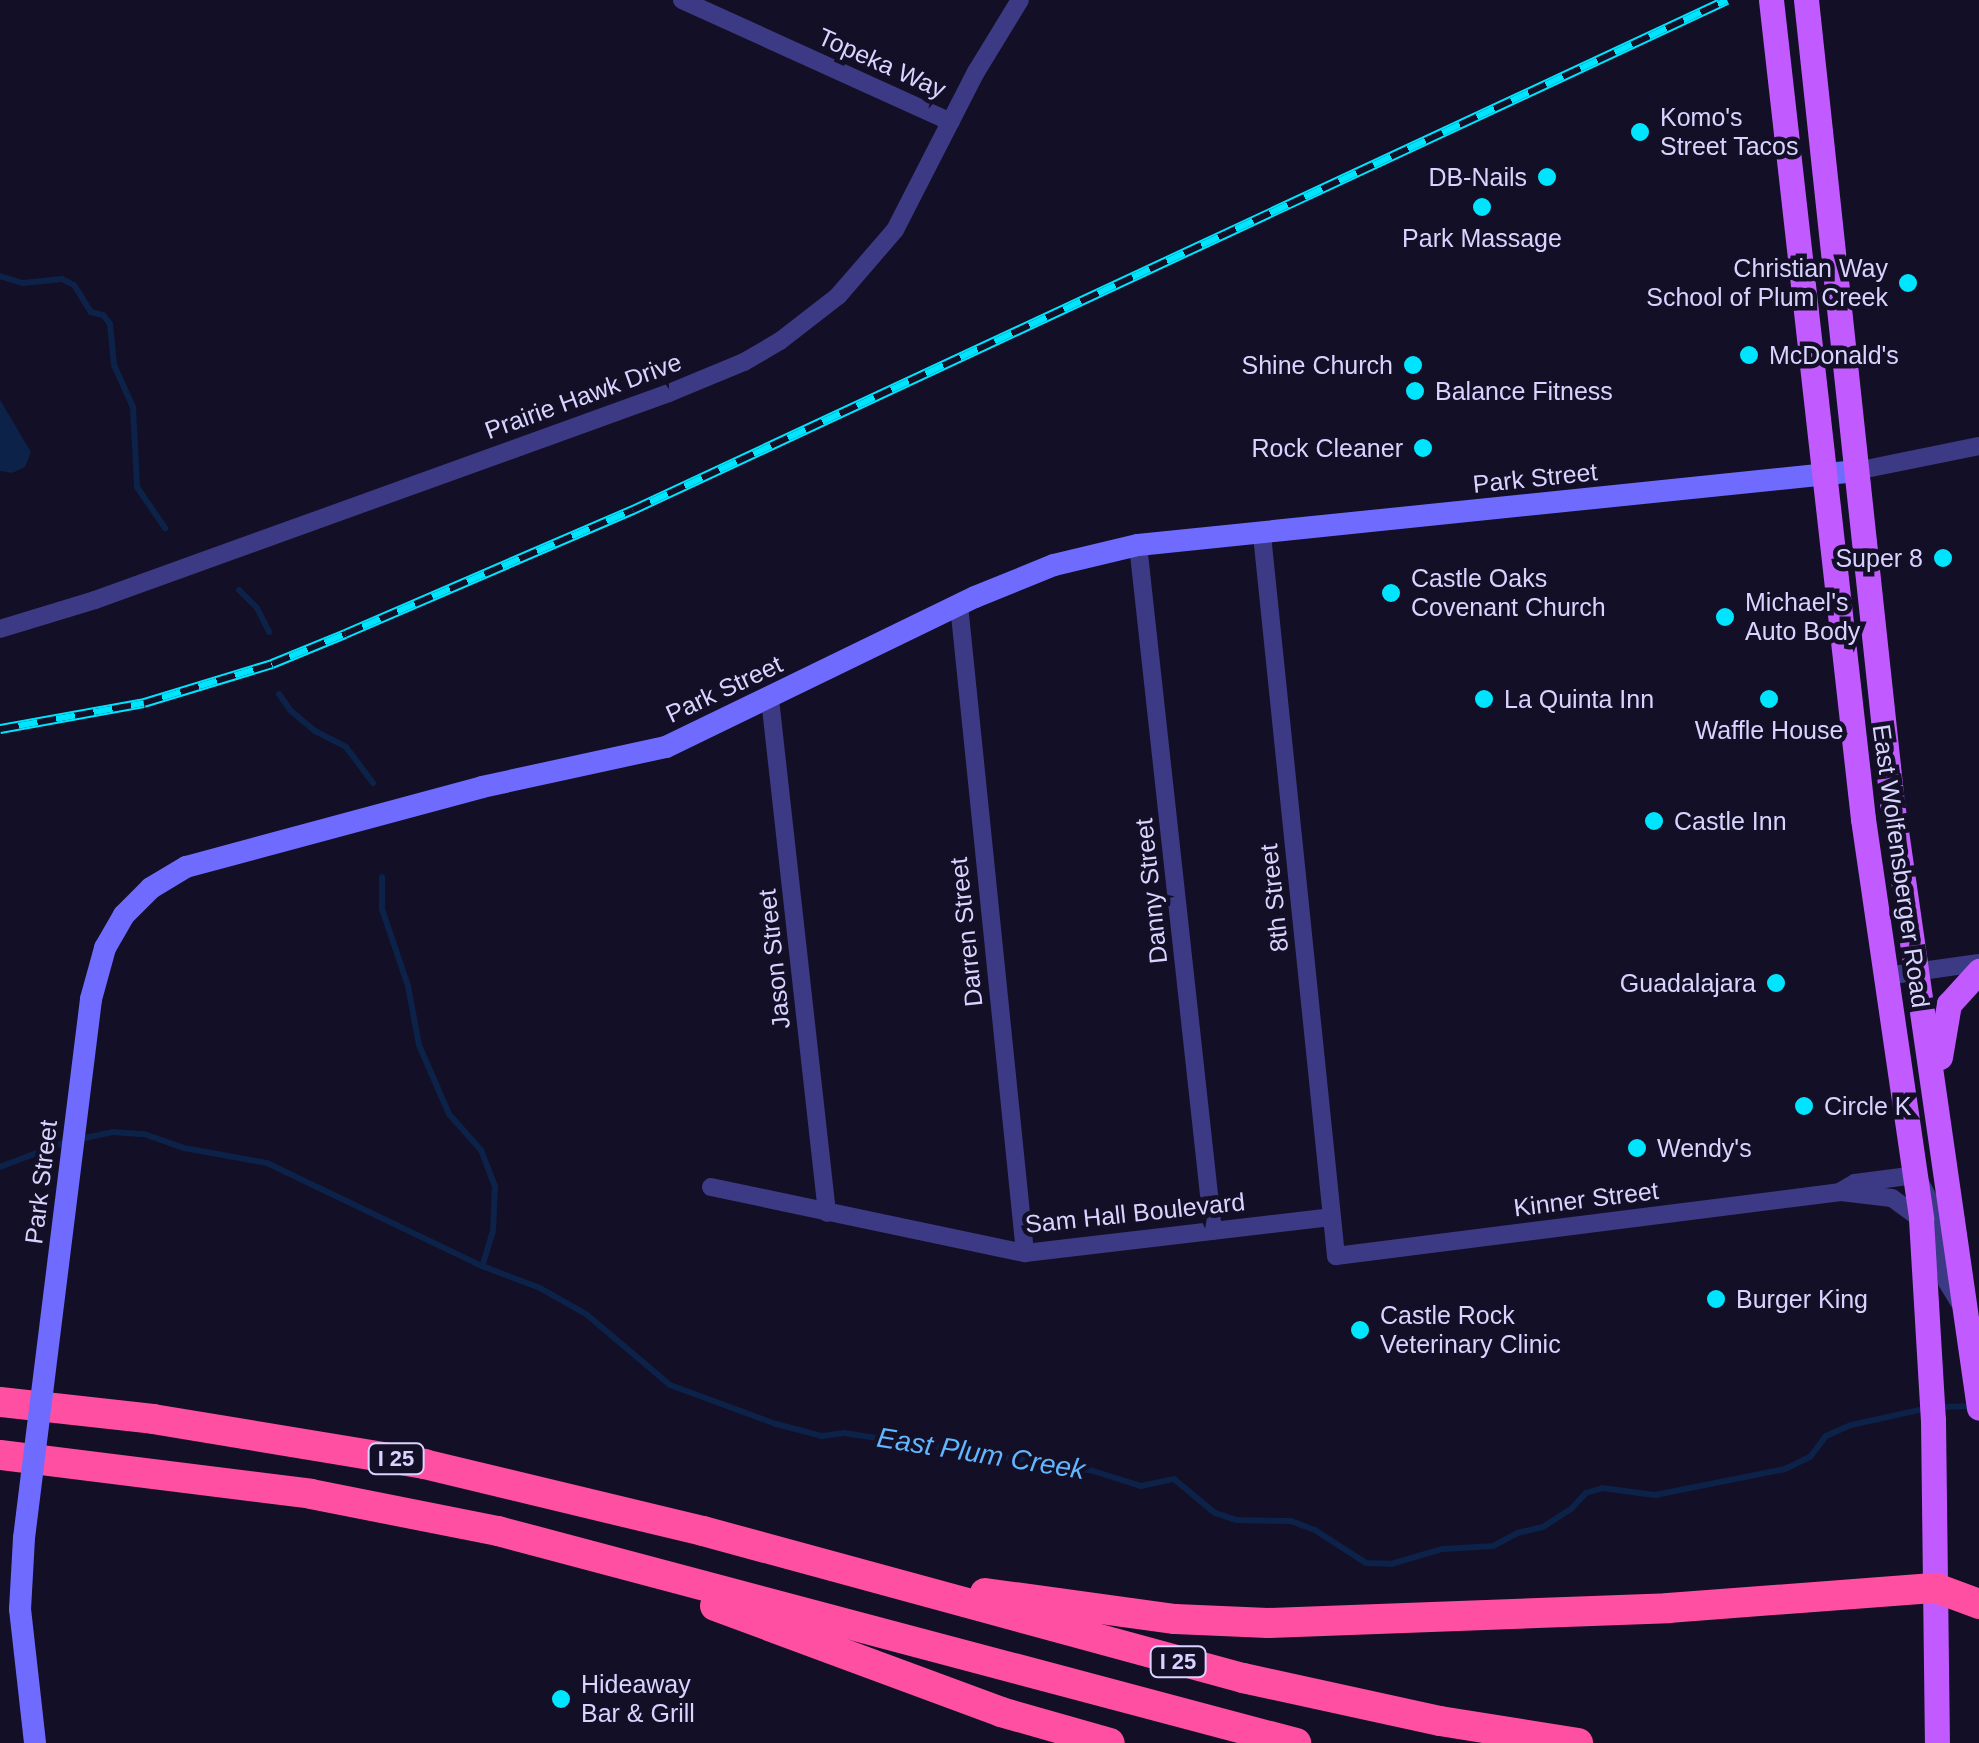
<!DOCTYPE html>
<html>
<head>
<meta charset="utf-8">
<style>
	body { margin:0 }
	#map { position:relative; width:1979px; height:1743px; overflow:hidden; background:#130f26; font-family:Helvetica,sans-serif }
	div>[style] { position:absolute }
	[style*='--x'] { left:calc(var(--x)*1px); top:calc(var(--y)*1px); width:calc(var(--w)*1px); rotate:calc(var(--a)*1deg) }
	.water>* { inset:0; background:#0c2248 }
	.stream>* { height:6px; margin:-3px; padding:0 3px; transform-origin:3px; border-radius:3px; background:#0c2248 }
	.street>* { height:18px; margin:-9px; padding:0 9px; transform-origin:9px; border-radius:9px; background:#3d3a85 }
	.secondary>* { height:22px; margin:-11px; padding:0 11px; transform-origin:11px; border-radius:11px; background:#6f6bff }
	.primary>* { height:25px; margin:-12.5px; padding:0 12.5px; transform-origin:12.5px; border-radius:12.5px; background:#c25bff }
	.highway>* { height:30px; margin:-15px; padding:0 15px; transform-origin:15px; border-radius:15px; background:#ff4fa3 }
	.rail>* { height:10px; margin-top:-5px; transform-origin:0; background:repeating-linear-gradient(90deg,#130f26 0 19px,#00e5ff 0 38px); box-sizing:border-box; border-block:2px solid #00e5ff }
	.secondary-bridge>* { height:22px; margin:-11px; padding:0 11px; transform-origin:11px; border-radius:11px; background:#6f6bff }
	.dots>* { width:28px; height:28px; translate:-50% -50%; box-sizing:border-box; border:5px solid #130f26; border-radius:50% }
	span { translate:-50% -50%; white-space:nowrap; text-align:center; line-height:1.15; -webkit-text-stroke:9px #130f26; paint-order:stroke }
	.shield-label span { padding:2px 8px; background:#130f26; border:2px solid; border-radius:8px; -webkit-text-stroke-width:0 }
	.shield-label { font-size:22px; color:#d9d4ff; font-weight:700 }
	.street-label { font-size:25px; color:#d9d4ff }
	.poi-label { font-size:25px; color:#d9d4ff }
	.left { translate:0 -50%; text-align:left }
	.right { translate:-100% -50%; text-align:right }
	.water-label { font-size:28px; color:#62b6ff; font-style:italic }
</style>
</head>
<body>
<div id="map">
	<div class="water">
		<div style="clip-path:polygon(0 400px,31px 452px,25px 467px,12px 473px,0 471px)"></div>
	</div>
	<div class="stream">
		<div style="--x:0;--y:276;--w:24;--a:17"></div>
		<div style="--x:23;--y:283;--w:39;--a:-6"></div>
		<div style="--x:62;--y:279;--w:13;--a:27"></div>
		<div style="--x:74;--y:285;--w:32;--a:58"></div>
		<div style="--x:91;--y:312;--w:12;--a:14"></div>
		<div style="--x:103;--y:315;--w:11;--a:52"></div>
		<div style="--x:110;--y:324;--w:41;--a:84.4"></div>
		<div style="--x:114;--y:365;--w:46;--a:65.7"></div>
		<div style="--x:133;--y:407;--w:80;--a:87.1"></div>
		<div style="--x:137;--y:487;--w:50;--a:55.7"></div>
		<div style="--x:239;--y:590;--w:25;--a:45"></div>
		<div style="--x:257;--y:608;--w:27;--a:63"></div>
		<div style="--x:279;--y:694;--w:19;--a:55"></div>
		<div style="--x:290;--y:710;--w:33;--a:40"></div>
		<div style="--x:315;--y:731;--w:35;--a:27"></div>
		<div style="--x:346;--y:747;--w:45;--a:53.1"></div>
		<div style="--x:382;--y:877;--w:32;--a:90"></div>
		<div style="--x:382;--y:909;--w:81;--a:71.3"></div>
		<div style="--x:408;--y:986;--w:60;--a:79.4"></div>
		<div style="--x:419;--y:1045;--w:75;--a:66.5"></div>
		<div style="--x:449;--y:1114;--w:48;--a:48.4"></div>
		<div style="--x:481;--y:1150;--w:39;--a:69"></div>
		<div style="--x:495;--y:1186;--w:45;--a:92.5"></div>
		<div style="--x:493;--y:1231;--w:37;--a:107"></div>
		<div style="--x:80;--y:1139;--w:33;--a:-12"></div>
		<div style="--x:112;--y:1132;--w:32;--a:4"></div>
		<div style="--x:144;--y:1134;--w:42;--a:19.3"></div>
		<div style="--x:184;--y:1148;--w:84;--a:10.2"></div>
		<div style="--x:267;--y:1163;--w:238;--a:25.6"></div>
		<div style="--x:482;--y:1266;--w:62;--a:20.8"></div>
		<div style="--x:540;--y:1288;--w:53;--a:29.5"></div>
		<div style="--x:586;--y:1314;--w:110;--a:40.2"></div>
		<div style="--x:670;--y:1385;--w:113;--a:20.2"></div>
		<div style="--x:776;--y:1424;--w:48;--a:14.6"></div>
		<div style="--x:822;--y:1436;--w:22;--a:-8"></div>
		<div style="--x:844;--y:1433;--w:249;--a:8.6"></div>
		<div style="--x:1090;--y:1470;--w:53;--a:17.4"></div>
		<div style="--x:1141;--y:1486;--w:34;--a:-12"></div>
		<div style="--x:1174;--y:1479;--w:53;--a:39.7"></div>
		<div style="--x:1215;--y:1513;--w:23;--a:18"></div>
		<div style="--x:1237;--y:1520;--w:54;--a:1.1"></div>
		<div style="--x:1291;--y:1521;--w:26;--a:21"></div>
		<div style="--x:1315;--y:1530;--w:61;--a:32.9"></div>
		<div style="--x:1366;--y:1563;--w:25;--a:2"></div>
		<div style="--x:1391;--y:1564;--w:53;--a:-16.4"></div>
		<div style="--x:1442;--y:1549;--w:51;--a:-3.4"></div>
		<div style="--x:1493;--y:1546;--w:27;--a:-28"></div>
		<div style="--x:1517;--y:1533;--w:27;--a:-13"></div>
		<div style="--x:1543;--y:1527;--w:33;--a:-33"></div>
		<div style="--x:1571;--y:1509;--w:22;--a:-47"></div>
		<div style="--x:1586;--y:1493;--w:17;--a:-17"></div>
		<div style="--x:1602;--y:1488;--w:53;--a:7.5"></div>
		<div style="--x:1655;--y:1495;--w:133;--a:-11.3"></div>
		<div style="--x:1785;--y:1469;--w:28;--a:-26"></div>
		<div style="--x:1810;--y:1457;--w:26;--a:-53"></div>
		<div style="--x:1826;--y:1436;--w:27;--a:-24"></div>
		<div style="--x:1851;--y:1425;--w:75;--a:-12.4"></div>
		<div style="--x:0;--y:1167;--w:73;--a:-20.9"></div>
		<div style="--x:1941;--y:1407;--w:32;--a:-2"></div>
	</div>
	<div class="street">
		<div style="--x:682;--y:0;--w:295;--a:24.4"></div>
		<div style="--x:1856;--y:471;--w:126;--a:-11.5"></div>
		<div style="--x:1262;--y:535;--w:725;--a:84.14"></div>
		<div style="--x:1336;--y:1256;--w:509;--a:-7.22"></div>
		<div style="--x:1841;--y:1192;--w:51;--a:6.7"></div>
		<div style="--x:1892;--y:1198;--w:36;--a:36"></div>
		<div style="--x:1138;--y:545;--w:690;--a:83.76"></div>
		<div style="--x:959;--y:605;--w:651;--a:84.18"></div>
		<div style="--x:0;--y:629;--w:99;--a:-17"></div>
		<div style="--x:95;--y:600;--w:610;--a:-19.83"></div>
		<div style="--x:669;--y:393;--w:81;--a:-22.5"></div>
		<div style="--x:744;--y:362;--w:42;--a:-30.3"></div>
		<div style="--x:780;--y:341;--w:73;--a:-37.8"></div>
		<div style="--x:838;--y:296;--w:87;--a:-49.2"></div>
		<div style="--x:895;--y:230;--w:178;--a:-62.9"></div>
		<div style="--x:976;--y:72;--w:84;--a:-58.6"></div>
		<div style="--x:770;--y:699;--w:517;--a:83.67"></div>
		<div style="--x:1886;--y:976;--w:94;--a:-8"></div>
		<div style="--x:711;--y:1187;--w:321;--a:11.9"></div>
		<div style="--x:1025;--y:1253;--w:308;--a:-6.7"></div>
		<div style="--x:1841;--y:1191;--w:16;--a:-30"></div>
		<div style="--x:1855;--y:1183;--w:62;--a:-7.5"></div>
		<div style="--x:1916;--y:1175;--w:52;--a:62.4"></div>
		<div style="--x:1940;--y:1221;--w:61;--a:83.5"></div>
		<div style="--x:1947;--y:1282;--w:23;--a:59"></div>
	</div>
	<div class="secondary">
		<div style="--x:91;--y:999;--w:53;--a:-74.6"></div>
		<div style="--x:105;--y:948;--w:38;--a:-60"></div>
		<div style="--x:124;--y:915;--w:38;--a:-45"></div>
		<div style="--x:151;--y:888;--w:41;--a:-31"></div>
		<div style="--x:186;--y:867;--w:307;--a:-15.1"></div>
		<div style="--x:482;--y:787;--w:188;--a:-12.3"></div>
		<div style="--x:666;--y:747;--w:343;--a:-25.9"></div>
		<div style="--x:975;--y:597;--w:85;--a:-22.1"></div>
		<div style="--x:1054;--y:565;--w:86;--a:-13.4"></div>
		<div style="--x:1138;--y:545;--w:722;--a:-5.88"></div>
		<div style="--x:24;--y:1538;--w:71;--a:93.2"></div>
		<div style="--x:20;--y:1609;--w:135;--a:83.6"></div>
	</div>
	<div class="primary">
		<div style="--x:1771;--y:0;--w:824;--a:83.59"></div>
		<div style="--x:1863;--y:819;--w:404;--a:81.7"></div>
		<div style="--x:1921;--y:1219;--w:201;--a:86.6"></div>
		<div style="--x:1933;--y:1420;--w:323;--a:89.3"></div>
		<div style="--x:1806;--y:0;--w:808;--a:83.89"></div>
		<div style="--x:1892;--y:803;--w:611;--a:81.82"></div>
		<div style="--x:1940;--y:1057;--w:54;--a:-80.4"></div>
		<div style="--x:1949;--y:1004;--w:45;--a:-47.7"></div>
	</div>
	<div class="highway">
		<div style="--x:0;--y:1402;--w:154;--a:6.3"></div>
		<div style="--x:153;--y:1419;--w:275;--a:9.4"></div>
		<div style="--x:424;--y:1464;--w:287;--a:13.5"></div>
		<div style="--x:703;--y:1531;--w:560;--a:15.23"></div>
		<div style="--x:1243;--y:1678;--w:202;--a:12.3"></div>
		<div style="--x:1440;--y:1721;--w:140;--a:9.1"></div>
		<div style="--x:0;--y:1455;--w:313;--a:7.1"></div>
		<div style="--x:311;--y:1494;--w:191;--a:11.2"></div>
		<div style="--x:498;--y:1531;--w:826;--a:14.88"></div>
		<div style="--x:985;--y:1593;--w:192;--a:7.8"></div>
		<div style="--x:1175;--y:1619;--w:93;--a:2.5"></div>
		<div style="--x:1268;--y:1623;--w:400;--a:-2.1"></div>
		<div style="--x:1668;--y:1608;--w:269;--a:-4.3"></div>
		<div style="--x:1936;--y:1588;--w:46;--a:20.4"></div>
		<div style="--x:715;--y:1606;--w:305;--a:20.3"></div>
		<div style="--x:1001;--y:1712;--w:113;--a:15.9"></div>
	</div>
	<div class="rail">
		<div style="--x:0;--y:729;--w:146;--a:-10.2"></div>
		<div style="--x:144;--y:703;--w:134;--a:-16.9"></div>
		<div style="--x:272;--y:664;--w:79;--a:-22.3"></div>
		<div style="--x:345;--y:634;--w:314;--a:-23.3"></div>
		<div style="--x:633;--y:510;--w:1207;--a:-24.99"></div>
	</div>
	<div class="secondary-bridge">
		<div style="--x:24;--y:1538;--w:543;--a:-82.91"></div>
	</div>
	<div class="dots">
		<div style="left:1640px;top:132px;background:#00e5ff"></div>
		<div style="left:1547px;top:177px;background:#00e5ff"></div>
		<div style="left:1482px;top:207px;background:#00e5ff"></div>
		<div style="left:1908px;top:283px;background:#00e5ff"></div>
		<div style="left:1749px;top:355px;background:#00e5ff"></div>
		<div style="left:1413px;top:365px;background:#00e5ff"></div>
		<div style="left:1415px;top:391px;background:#00e5ff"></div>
		<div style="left:1423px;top:448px;background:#00e5ff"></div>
		<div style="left:1943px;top:558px;background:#00e5ff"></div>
		<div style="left:1391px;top:593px;background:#00e5ff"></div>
		<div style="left:1725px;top:617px;background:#00e5ff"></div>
		<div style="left:1484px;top:699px;background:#00e5ff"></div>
		<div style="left:1769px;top:699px;background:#00e5ff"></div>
		<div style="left:1654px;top:821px;background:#00e5ff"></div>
		<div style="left:1776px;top:983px;background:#00e5ff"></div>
		<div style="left:1804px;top:1106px;background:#00e5ff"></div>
		<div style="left:1637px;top:1148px;background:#00e5ff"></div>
		<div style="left:1716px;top:1299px;background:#00e5ff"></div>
		<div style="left:1360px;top:1330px;background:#00e5ff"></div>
		<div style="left:561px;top:1699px;background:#00e5ff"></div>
	</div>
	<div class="shield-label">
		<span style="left:396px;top:1459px">I 25</span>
		<span style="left:1178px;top:1662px">I 25</span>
	</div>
	<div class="street-label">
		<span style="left:882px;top:63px;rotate:24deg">Topeka Way</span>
		<span style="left:583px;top:396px;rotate:-20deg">Prairie Hawk Drive</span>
		<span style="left:1535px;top:478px;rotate:-6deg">Park Street</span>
		<span style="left:724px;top:689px;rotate:-25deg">Park Street</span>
		<span style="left:1901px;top:866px;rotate:82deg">East Wolfensberger Road</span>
		<span style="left:1151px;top:891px;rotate:-96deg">Danny Street</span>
		<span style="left:1274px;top:898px;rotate:-96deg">8th Street</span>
		<span style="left:966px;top:932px;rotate:-96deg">Darren Street</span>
		<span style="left:774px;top:959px;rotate:-96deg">Jason Street</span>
		<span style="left:41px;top:1182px;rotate:-83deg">Park Street</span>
		<span style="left:1586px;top:1199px;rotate:-7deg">Kinner Street</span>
		<span style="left:1135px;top:1213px;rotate:-6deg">Sam Hall Boulevard</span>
	</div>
	<div class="poi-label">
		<span class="left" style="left:1660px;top:132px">Komo's<br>Street Tacos</span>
		<span class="right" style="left:1527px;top:177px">DB-Nails</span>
		<span style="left:1482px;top:238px">Park Massage</span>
		<span class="right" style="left:1888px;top:283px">Christian Way<br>School of Plum Creek</span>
		<span class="left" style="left:1769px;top:355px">McDonald's</span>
		<span class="right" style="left:1393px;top:365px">Shine Church</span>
		<span class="left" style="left:1435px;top:391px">Balance Fitness</span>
		<span class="right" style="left:1403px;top:448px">Rock Cleaner</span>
		<span class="right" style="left:1923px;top:558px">Super 8</span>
		<span class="left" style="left:1411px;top:593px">Castle Oaks<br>Covenant Church</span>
		<span class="left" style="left:1745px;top:617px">Michael's<br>Auto Body</span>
		<span class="left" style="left:1504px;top:699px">La Quinta Inn</span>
		<span style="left:1769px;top:730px">Waffle House</span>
		<span class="left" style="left:1674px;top:821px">Castle Inn</span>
		<span class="right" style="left:1756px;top:983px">Guadalajara</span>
		<span class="left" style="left:1824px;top:1106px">Circle K</span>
		<span class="left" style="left:1657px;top:1148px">Wendy's</span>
		<span class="left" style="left:1736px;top:1299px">Burger King</span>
		<span class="left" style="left:1380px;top:1330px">Castle Rock<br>Veterinary Clinic</span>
		<span class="left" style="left:581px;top:1699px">Hideaway<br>Bar &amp; Grill</span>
	</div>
	<div class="water-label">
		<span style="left:981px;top:1454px;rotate:9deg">East Plum Creek</span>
	</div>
</div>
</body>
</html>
